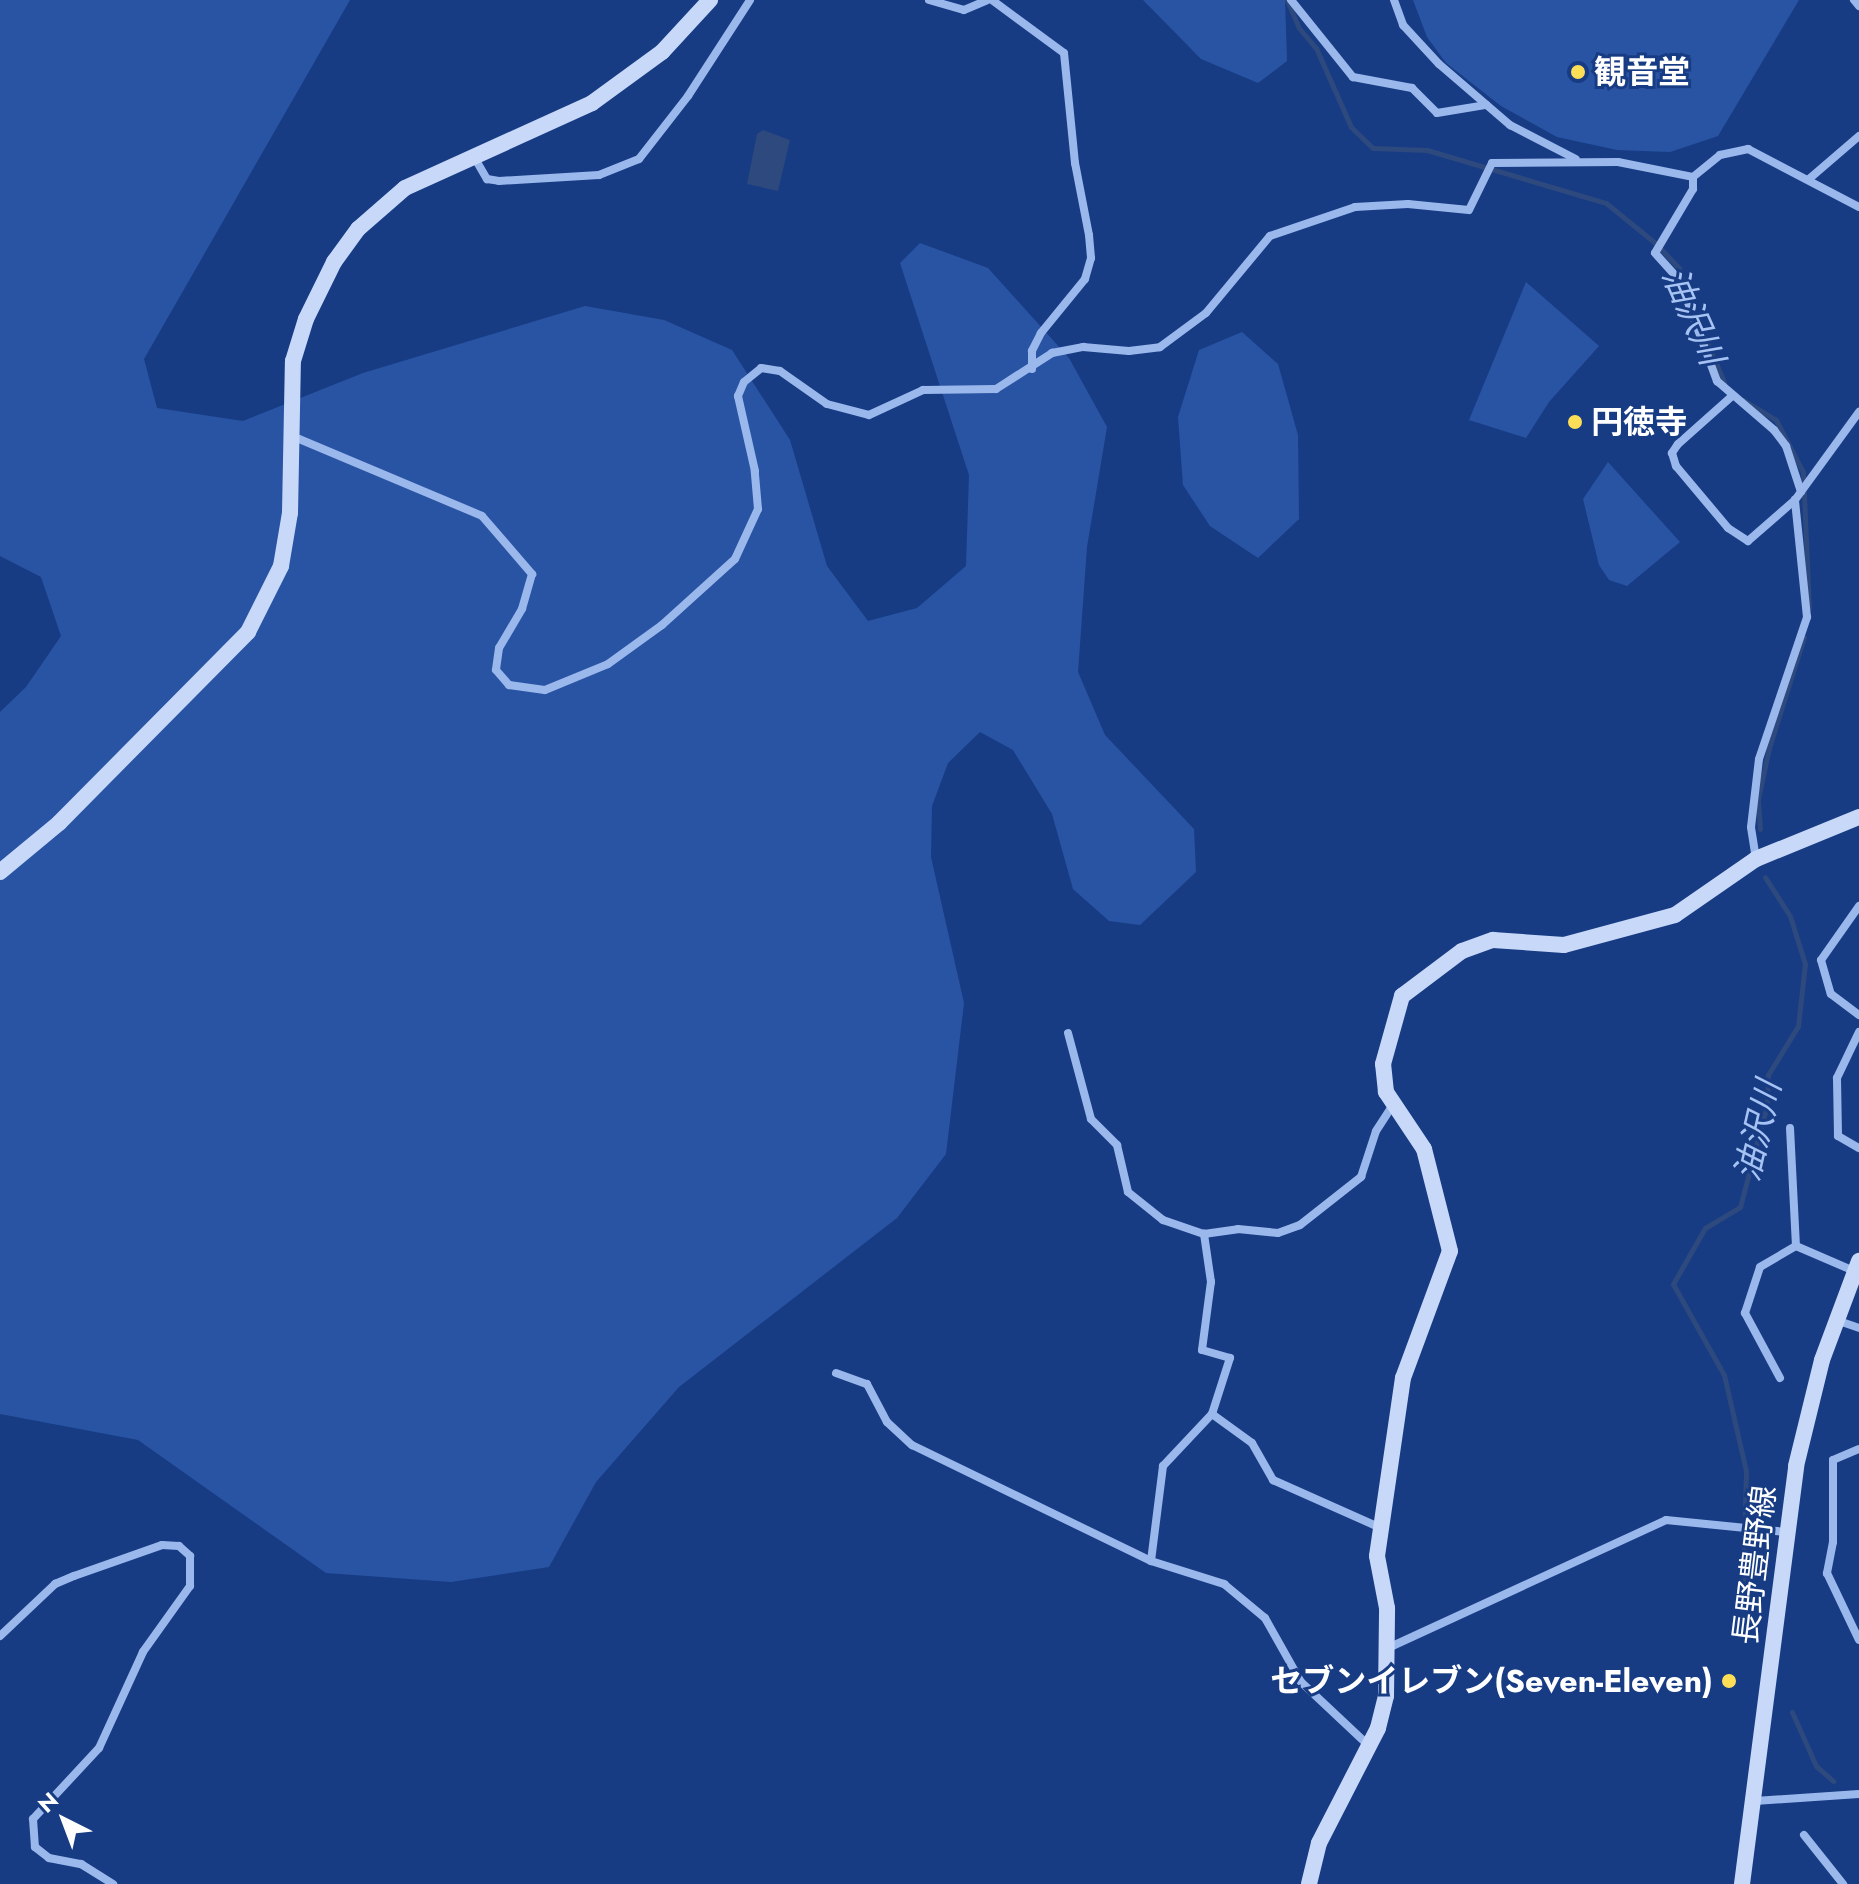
<!DOCTYPE html>
<html>
<head>
<meta charset="utf-8">
<style>
	body { margin:0 }
	#map { position:relative; width:1859px; height:1884px; overflow:hidden; background:#173c84; font-family:Jost,"Noto Sans JP",sans-serif }
	div>[style] { position:absolute }
	[style*='--x'] { left:calc(var(--x)*1px); top:calc(var(--y)*1px); width:calc(var(--w)*1px); rotate:calc(var(--a)*1deg) }
	.green>* { inset:0; background:#2954a3 }
	.water>* { inset:0; background:#2d497e }
	.stream>* { height:5px; margin:-2.5px; padding:0 2.5px; transform-origin:2.5px; border-radius:2.5px; background:#2d497e }
	.street>* { height:8px; margin:-4px; padding:0 4px; transform-origin:4px; border-radius:4px; background:#9bb8ed }
	.secondary>* { height:16px; margin:-8px; padding:0 8px; transform-origin:8px; border-radius:8px; background:#c8d8f9 }
	.dots>* { width:22px; height:22px; translate:-50% -50%; box-sizing:border-box; border:4px solid #173c84; border-radius:50% }
	span { translate:-50% -50%; white-space:nowrap; text-align:center; line-height:1.15; -webkit-text-stroke:6px #173c84; paint-order:stroke }
	.poi-label { font-size:32px; color:#fff; font-weight:700 }
	.left { translate:0 -50%; text-align:left }
	.right { translate:-100% -50%; text-align:right }
	.street-label { font-size:32px; color:#fff }
	.water-label { font-size:34px; color:#a6c3f4; font-style:italic }
	.north { position:absolute; left:24px; top:1780px; width:80px; height:80px; -webkit-text-stroke:6px #173c84; paint-order:stroke; rotate:318deg; font-size:22px; font-weight:700; line-height:32px; text-align:center; color:#fff }
	.north::after { content:''; display:block; margin:auto; width:28px; height:36px; background:#fff; clip-path:polygon(50% 0,100% 100%,50% 72%,0 100%) }
</style>
</head>
<body>
<div id="map">
	<div class="green">
		<div style="clip-path:polygon(0 0,350px 0,144px 359px,157px 408px,243px 421px,363px 373px,585px 306px,664px 320px,732px 350px,790px 440px,827px 566px,868px 621px,917px 608px,966px 566px,969px 475px,900px 263px,920px 243px,988px 268px,1069px 358px,1107px 427px,1087px 547px,1078px 672px,1105px 735px,1194px 829px,1196px 872px,1140px 925px,1109px 921px,1073px 889px,1052px 814px,1013px 750px,980px 732px,948px 763px,932px 806px,931px 857px,964px 1003px,946px 1154px,897px 1218px,679px 1387px,596px 1482px,549px 1567px,451px 1582px,326px 1573px,138px 1440px,0 1414px,0 712px,26px 687px,61px 636px,41px 577px,0 556px)"></div>
		<div style="clip-path:polygon(1143px 0,1285px 0,1287px 61px,1258px 83px,1201px 59px)"></div>
		<div style="clip-path:polygon(1413px 0,1799px 0,1718px 136px,1670px 152px,1617px 150px,1557px 137px,1501px 106px,1446px 63px,1427px 37px)"></div>
		<div style="clip-path:polygon(1526px 282px,1599px 346px,1549px 402px,1526px 438px,1469px 420px)"></div>
		<div style="clip-path:polygon(1242px 332px,1278px 364px,1298px 435px,1299px 519px,1258px 558px,1210px 526px,1183px 485px,1178px 417px,1199px 350px)"></div>
		<div style="clip-path:polygon(1608px 462px,1680px 542px,1627px 586px,1609px 580px,1599px 565px,1583px 499px)"></div>
	</div>
	<div class="water">
		<div style="clip-path:polygon(763px 130px,790px 140px,778px 191px,747px 184px,757px 134px)"></div>
	</div>
	<div class="stream">
		<div style="--x:1287;--y:0;--w:30;--a:67"></div>
		<div style="--x:1299;--y:28;--w:26;--a:50"></div>
		<div style="--x:1316;--y:48;--w:86;--a:66.1"></div>
		<div style="--x:1351;--y:127;--w:30;--a:44"></div>
		<div style="--x:1373;--y:148;--w:54;--a:2.1"></div>
		<div style="--x:1427;--y:150;--w:187;--a:16.5"></div>
		<div style="--x:1606;--y:203;--w:62;--a:39.1"></div>
		<div style="--x:1654;--y:242;--w:36;--a:46"></div>
		<div style="--x:1679;--y:268;--w:15;--a:70"></div>
		<div style="--x:1706;--y:340;--w:46;--a:66.8"></div>
		<div style="--x:1743;--y:400;--w:39;--a:31"></div>
		<div style="--x:1776;--y:420;--w:59;--a:62.6"></div>
		<div style="--x:1803;--y:472;--w:136;--a:87.5"></div>
		<div style="--x:1760;--y:829;--w:30;--a:-94"></div>
		<div style="--x:1758;--y:799;--w:52;--a:-77.8"></div>
		<div style="--x:1769;--y:748;--w:116;--a:-72.5"></div>
		<div style="--x:1749;--y:1598;--w:26;--a:-103"></div>
		<div style="--x:1743;--y:1573;--w:102;--a:-88.3"></div>
		<div style="--x:1746;--y:1471;--w:98;--a:-102.9"></div>
		<div style="--x:1724;--y:1375;--w:104;--a:-119.3"></div>
		<div style="--x:1673;--y:1284;--w:64;--a:-60.3"></div>
		<div style="--x:1705;--y:1228;--w:41;--a:-31"></div>
		<div style="--x:1740;--y:1207;--w:106;--a:-75.2"></div>
		<div style="--x:1767;--y:1105;--w:30;--a:-88"></div>
		<div style="--x:1768;--y:1075;--w:57;--a:-58.5"></div>
		<div style="--x:1798;--y:1026;--w:62;--a:-83.6"></div>
		<div style="--x:1805;--y:964;--w:50;--a:-107.4"></div>
		<div style="--x:1790;--y:916;--w:46;--a:-122.7"></div>
		<div style="--x:1792;--y:1712;--w:59;--a:66"></div>
		<div style="--x:1816;--y:1766;--w:23;--a:41"></div>
	</div>
	<div class="street">
		<div style="--x:929;--y:0;--w:36;--a:16"></div>
		<div style="--x:964;--y:10;--w:25;--a:-23"></div>
		<div style="--x:992;--y:0;--w:89;--a:36.4"></div>
		<div style="--x:1064;--y:53;--w:111;--a:84.3"></div>
		<div style="--x:1075;--y:163;--w:73;--a:79"></div>
		<div style="--x:1089;--y:235;--w:23;--a:85"></div>
		<div style="--x:1091;--y:258;--w:22;--a:106"></div>
		<div style="--x:1085;--y:279;--w:70;--a:129.2"></div>
		<div style="--x:1041;--y:333;--w:20;--a:117"></div>
		<div style="--x:1032;--y:351;--w:18;--a:90"></div>
		<div style="--x:1291;--y:0;--w:99;--a:51.2"></div>
		<div style="--x:1353;--y:77;--w:60;--a:10.6"></div>
		<div style="--x:1412;--y:88;--w:35;--a:45"></div>
		<div style="--x:1437;--y:113;--w:50;--a:-9.3"></div>
		<div style="--x:1394;--y:0;--w:27;--a:70"></div>
		<div style="--x:1403;--y:25;--w:53;--a:47.3"></div>
		<div style="--x:1439;--y:64;--w:94;--a:40.7"></div>
		<div style="--x:1510;--y:125;--w:74;--a:27.3"></div>
		<div style="--x:1854;--y:0;--w:8;--a:50"></div>
		<div style="--x:473;--y:155;--w:28;--a:60"></div>
		<div style="--x:487;--y:179;--w:12;--a:9"></div>
		<div style="--x:499;--y:181;--w:100;--a:-3.4"></div>
		<div style="--x:599;--y:175;--w:43;--a:-21.8"></div>
		<div style="--x:639;--y:159;--w:80;--a:-52.1"></div>
		<div style="--x:688;--y:96;--w:114;--a:-57.1"></div>
		<div style="--x:1693;--y:177;--w:12;--a:90"></div>
		<div style="--x:1693;--y:189;--w:74;--a:120.7"></div>
		<div style="--x:1655;--y:253;--w:38;--a:48"></div>
		<div style="--x:1680;--y:281;--w:107;--a:69.7"></div>
		<div style="--x:1717;--y:381;--w:75;--a:40.7"></div>
		<div style="--x:1774;--y:430;--w:20;--a:53"></div>
		<div style="--x:1786;--y:446;--w:48;--a:71.9"></div>
		<div style="--x:1809;--y:179;--w:66;--a:-40.7"></div>
		<div style="--x:1731;--y:397;--w:71;--a:138.4"></div>
		<div style="--x:1678;--y:444;--w:11;--a:124"></div>
		<div style="--x:1672;--y:453;--w:14;--a:73"></div>
		<div style="--x:1676;--y:466;--w:81;--a:50"></div>
		<div style="--x:1728;--y:528;--w:24;--a:33"></div>
		<div style="--x:1748;--y:541;--w:62;--a:-41.1"></div>
		<div style="--x:292;--y:436;--w:206;--a:22.8"></div>
		<div style="--x:482;--y:516;--w:77;--a:49.2"></div>
		<div style="--x:532;--y:574;--w:36;--a:106"></div>
		<div style="--x:522;--y:609;--w:45;--a:120.5"></div>
		<div style="--x:499;--y:648;--w:22;--a:98"></div>
		<div style="--x:496;--y:670;--w:20;--a:49"></div>
		<div style="--x:509;--y:685;--w:36;--a:8"></div>
		<div style="--x:545;--y:690;--w:68;--a:-22.4"></div>
		<div style="--x:608;--y:664;--w:67;--a:-35.8"></div>
		<div style="--x:662;--y:625;--w:98;--a:-42.1"></div>
		<div style="--x:735;--y:559;--w:55;--a:-65.3"></div>
		<div style="--x:758;--y:509;--w:38;--a:-95"></div>
		<div style="--x:755;--y:471;--w:77;--a:-102.8"></div>
		<div style="--x:738;--y:396;--w:15;--a:-67"></div>
		<div style="--x:744;--y:382;--w:22;--a:-39"></div>
		<div style="--x:761;--y:368;--w:19;--a:9"></div>
		<div style="--x:780;--y:371;--w:57;--a:35.1"></div>
		<div style="--x:827;--y:404;--w:43;--a:14.7"></div>
		<div style="--x:869;--y:415;--w:60;--a:-24.8"></div>
		<div style="--x:923;--y:390;--w:73;--a:-0.8"></div>
		<div style="--x:996;--y:389;--w:67;--a:-32.7"></div>
		<div style="--x:1052;--y:353;--w:32;--a:-11"></div>
		<div style="--x:1083;--y:347;--w:46;--a:5"></div>
		<div style="--x:1129;--y:351;--w:31;--a:-7"></div>
		<div style="--x:1160;--y:347;--w:57;--a:-36.5"></div>
		<div style="--x:1206;--y:313;--w:100;--a:-50.3"></div>
		<div style="--x:1270;--y:236;--w:90;--a:-18.8"></div>
		<div style="--x:1355;--y:207;--w:53;--a:-3.2"></div>
		<div style="--x:1408;--y:204;--w:61;--a:5.6"></div>
		<div style="--x:1469;--y:210;--w:52;--a:-63.9"></div>
		<div style="--x:1492;--y:163;--w:126;--a:-0.5"></div>
		<div style="--x:1618;--y:162;--w:76;--a:11.3"></div>
		<div style="--x:1693;--y:177;--w:35;--a:-39"></div>
		<div style="--x:1720;--y:155;--w:29;--a:-12"></div>
		<div style="--x:1748;--y:149;--w:125;--a:27.6"></div>
		<div style="--x:1756;--y:859;--w:32;--a:-99"></div>
		<div style="--x:1751;--y:827;--w:68;--a:-83.3"></div>
		<div style="--x:1759;--y:759;--w:150;--a:-71.3"></div>
		<div style="--x:1807;--y:617;--w:118;--a:-95.9"></div>
		<div style="--x:1795;--y:500;--w:109;--a:-54"></div>
		<div style="--x:1859;--y:906;--w:66;--a:125.1"></div>
		<div style="--x:1821;--y:960;--w:35;--a:74"></div>
		<div style="--x:1831;--y:994;--w:35;--a:37"></div>
		<div style="--x:1859;--y:1032;--w:51;--a:115.6"></div>
		<div style="--x:1837;--y:1078;--w:58;--a:89"></div>
		<div style="--x:1838;--y:1136;--w:24;--a:30"></div>
		<div style="--x:1068;--y:1033;--w:89;--a:75"></div>
		<div style="--x:1091;--y:1119;--w:37;--a:45"></div>
		<div style="--x:1117;--y:1145;--w:48;--a:76.8"></div>
		<div style="--x:1128;--y:1192;--w:45;--a:38.7"></div>
		<div style="--x:1163;--y:1220;--w:43;--a:18.9"></div>
		<div style="--x:1790;--y:1128;--w:118;--a:87.1"></div>
		<div style="--x:1796;--y:1246;--w:63;--a:23.3"></div>
		<div style="--x:1836;--y:1320;--w:24;--a:19"></div>
		<div style="--x:836;--y:1373;--w:33;--a:20"></div>
		<div style="--x:867;--y:1384;--w:43;--a:62.2"></div>
		<div style="--x:887;--y:1422;--w:34;--a:43"></div>
		<div style="--x:912;--y:1445;--w:266;--a:25.9"></div>
		<div style="--x:1151;--y:1561;--w:77;--a:17.5"></div>
		<div style="--x:1224;--y:1584;--w:53;--a:39.7"></div>
		<div style="--x:1265;--y:1618;--w:73;--a:60.6"></div>
		<div style="--x:1301;--y:1682;--w:92;--a:43.2"></div>
		<div style="--x:1780;--y:1378;--w:74;--a:-118.3"></div>
		<div style="--x:1745;--y:1313;--w:48;--a:-71.9"></div>
		<div style="--x:1760;--y:1267;--w:42;--a:-30.3"></div>
		<div style="--x:1212;--y:1414;--w:49;--a:35.9"></div>
		<div style="--x:1252;--y:1443;--w:43;--a:60.4"></div>
		<div style="--x:1273;--y:1480;--w:118;--a:24"></div>
		<div style="--x:1859;--y:1449;--w:28;--a:157"></div>
		<div style="--x:1833;--y:1460;--w:82;--a:90"></div>
		<div style="--x:1833;--y:1542;--w:32;--a:101"></div>
		<div style="--x:1827;--y:1573;--w:74;--a:64.5"></div>
		<div style="--x:1151;--y:1561;--w:96;--a:-82.8"></div>
		<div style="--x:1163;--y:1466;--w:71;--a:-46.7"></div>
		<div style="--x:1212;--y:1414;--w:59;--a:-72.2"></div>
		<div style="--x:1230;--y:1358;--w:29;--a:-164"></div>
		<div style="--x:1202;--y:1350;--w:69;--a:-82.5"></div>
		<div style="--x:1211;--y:1282;--w:49;--a:-98.3"></div>
		<div style="--x:1204;--y:1234;--w:34;--a:-8"></div>
		<div style="--x:1238;--y:1229;--w:40;--a:5.7"></div>
		<div style="--x:1278;--y:1233;--w:23;--a:-20"></div>
		<div style="--x:1300;--y:1225;--w:78;--a:-38.2"></div>
		<div style="--x:1361;--y:1177;--w:48;--a:-71.9"></div>
		<div style="--x:1376;--y:1131;--w:31;--a:-57"></div>
		<div style="--x:0;--y:1636;--w:76;--a:-43.4"></div>
		<div style="--x:55;--y:1584;--w:21;--a:-23"></div>
		<div style="--x:74;--y:1576;--w:93;--a:-19.4"></div>
		<div style="--x:162;--y:1545;--w:17;--a:3"></div>
		<div style="--x:179;--y:1546;--w:15;--a:42"></div>
		<div style="--x:190;--y:1556;--w:30;--a:90"></div>
		<div style="--x:190;--y:1586;--w:81;--a:125.5"></div>
		<div style="--x:143;--y:1652;--w:106;--a:114.6"></div>
		<div style="--x:99;--y:1748;--w:97;--a:132.9"></div>
		<div style="--x:33;--y:1819;--w:28;--a:86"></div>
		<div style="--x:35;--y:1847;--w:18;--a:38"></div>
		<div style="--x:49;--y:1858;--w:33;--a:11"></div>
		<div style="--x:81;--y:1864;--w:38;--a:32"></div>
		<div style="--x:1388;--y:1648;--w:306;--a:-24.7"></div>
		<div style="--x:1666;--y:1520;--w:121;--a:5.7"></div>
		<div style="--x:1755;--y:1801;--w:104;--a:-3.9"></div>
		<div style="--x:1804;--y:1835;--w:63;--a:51.5"></div>
	</div>
	<div class="secondary">
		<div style="--x:0;--y:872;--w:77;--a:-39.7"></div>
		<div style="--x:59;--y:823;--w:269;--a:-45.3"></div>
		<div style="--x:248;--y:632;--w:74;--a:-63.4"></div>
		<div style="--x:281;--y:566;--w:54;--a:-80.4"></div>
		<div style="--x:290;--y:513;--w:152;--a:-88.9"></div>
		<div style="--x:293;--y:361;--w:44;--a:-72.8"></div>
		<div style="--x:306;--y:319;--w:64;--a:-63.8"></div>
		<div style="--x:334;--y:262;--w:41;--a:-54"></div>
		<div style="--x:358;--y:229;--w:62;--a:-41.1"></div>
		<div style="--x:405;--y:188;--w:205;--a:-24.4"></div>
		<div style="--x:592;--y:103;--w:87;--a:-36.1"></div>
		<div style="--x:662;--y:52;--w:71;--a:-47.3"></div>
		<div style="--x:1309;--y:1884;--w:42;--a:-76.3"></div>
		<div style="--x:1319;--y:1843;--w:129;--a:-62.8"></div>
		<div style="--x:1378;--y:1728;--w:33;--a:-76"></div>
		<div style="--x:1386;--y:1696;--w:88;--a:-89.3"></div>
		<div style="--x:1387;--y:1608;--w:53;--a:-100.9"></div>
		<div style="--x:1377;--y:1556;--w:180;--a:-81.7"></div>
		<div style="--x:1403;--y:1378;--w:135;--a:-69.7"></div>
		<div style="--x:1450;--y:1251;--w:105;--a:-104.3"></div>
		<div style="--x:1424;--y:1149;--w:69;--a:-123.7"></div>
		<div style="--x:1386;--y:1092;--w:28;--a:-96"></div>
		<div style="--x:1383;--y:1064;--w:71;--a:-74.4"></div>
		<div style="--x:1402;--y:996;--w:75;--a:-36.9"></div>
		<div style="--x:1462;--y:951;--w:33;--a:-20"></div>
		<div style="--x:1493;--y:940;--w:71;--a:4"></div>
		<div style="--x:1564;--y:945;--w:115;--a:-15.1"></div>
		<div style="--x:1675;--y:915;--w:98;--a:-34.7"></div>
		<div style="--x:1756;--y:859;--w:111;--a:-22.2"></div>
		<div style="--x:1742;--y:1884;--w:421;--a:-82.6"></div>
		<div style="--x:1796;--y:1466;--w:109;--a:-76.2"></div>
		<div style="--x:1822;--y:1360;--w:106;--a:-69.5"></div>
	</div>
	<div class="dots">
		<div style="left:1578px;top:72px;background:#ffde57"></div>
		<div style="left:1575px;top:422px;background:#ffde57"></div>
		<div style="left:1729px;top:1681px;background:#ffde57"></div>
	</div>
	<div class="poi-label">
		<span class="left" style="left:1594px;top:72px">観音堂</span>
		<span class="left" style="left:1591px;top:422px">円徳寺</span>
		<span class="right" style="left:1713px;top:1681px">セブンイレブン(Seven-Eleven)</span>
	</div>
	<div class="street-label">
		<span style="left:1755px;top:1565px;rotate:-83deg">長野豊野線</span>
	</div>
	<div class="water-label">
		<span style="left:1693px;top:316px;rotate:66deg">油沢川</span>
		<span style="left:1758px;top:1131px;rotate:-77deg">油沢川</span>
	</div>
	<div class="north">N</div>
</div>
</body>
</html>
